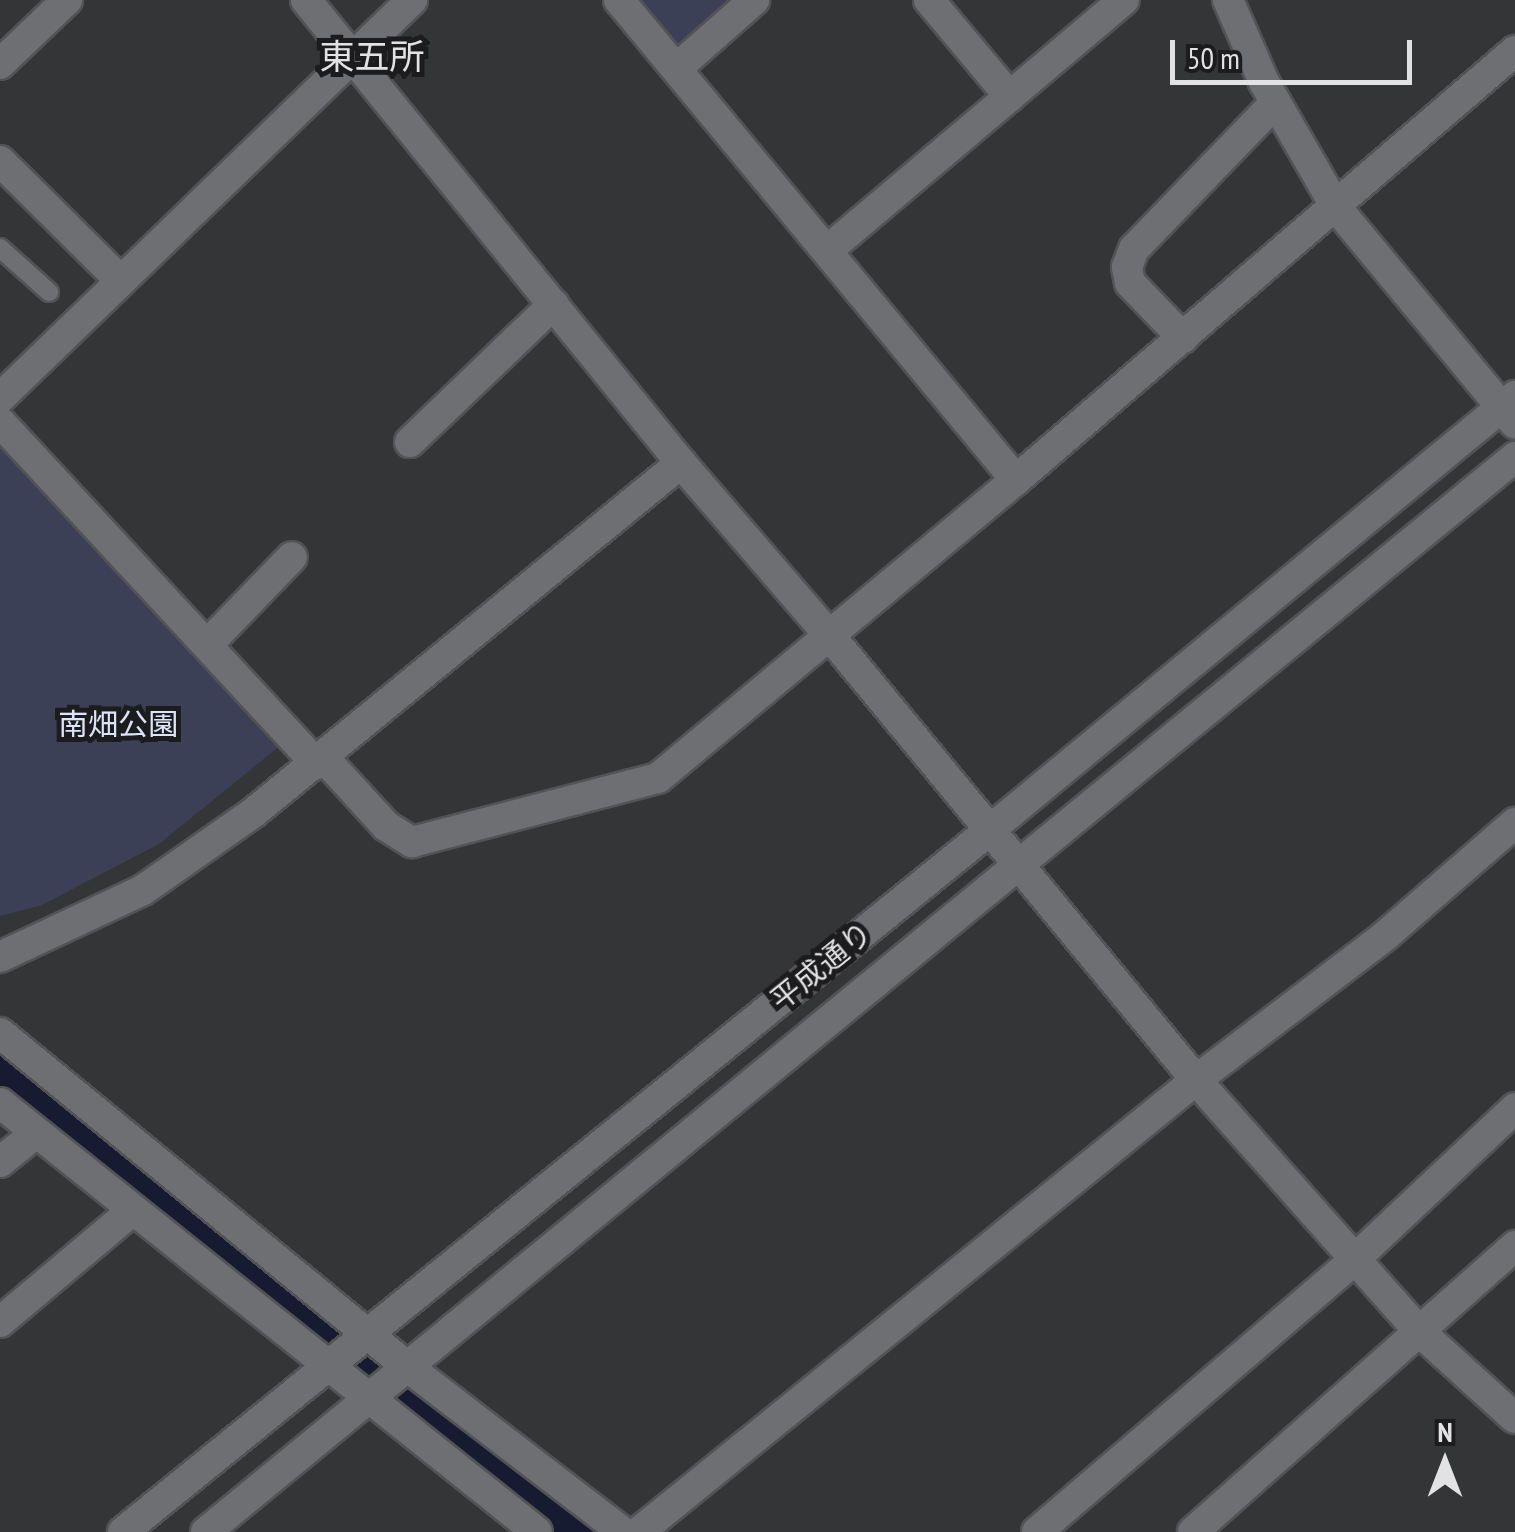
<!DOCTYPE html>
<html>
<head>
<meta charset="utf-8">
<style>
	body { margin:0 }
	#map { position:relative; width:1515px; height:1532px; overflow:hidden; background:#343537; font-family:"PT Sans Narrow","Noto Sans JP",sans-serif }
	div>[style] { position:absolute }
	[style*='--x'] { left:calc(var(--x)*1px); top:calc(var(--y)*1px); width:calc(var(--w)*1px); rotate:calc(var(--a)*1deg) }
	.green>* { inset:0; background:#3b4057 }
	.river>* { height:58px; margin:-29px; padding:0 29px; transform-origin:29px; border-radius:29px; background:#171b31 }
	.roads { filter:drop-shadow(2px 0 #535356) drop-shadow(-2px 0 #535356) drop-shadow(0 2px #535356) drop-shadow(0 -2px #535356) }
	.lane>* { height:18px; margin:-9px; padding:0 9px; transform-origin:9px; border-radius:9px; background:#6e6f72 }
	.street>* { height:30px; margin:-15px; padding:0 15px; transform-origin:15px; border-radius:15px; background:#6e6f72 }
	.secondary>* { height:30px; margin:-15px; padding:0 15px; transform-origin:15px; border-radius:15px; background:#6e6f72 }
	span { translate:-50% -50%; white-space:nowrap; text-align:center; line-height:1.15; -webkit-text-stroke:10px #1c1c1e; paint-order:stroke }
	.park-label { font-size:30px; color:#dde3f8 }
	.street-label { font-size:30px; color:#e2e2e4 }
	.quarter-label { font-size:35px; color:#e2e2e4 }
	.north { position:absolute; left:1395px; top:1412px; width:100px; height:100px; -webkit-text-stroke:8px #1c1c1e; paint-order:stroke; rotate:0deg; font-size:28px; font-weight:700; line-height:40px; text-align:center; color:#e2e2e4 }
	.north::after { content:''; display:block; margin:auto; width:35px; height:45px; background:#e2e2e4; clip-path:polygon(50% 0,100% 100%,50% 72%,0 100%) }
	.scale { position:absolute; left:1170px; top:40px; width:242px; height:45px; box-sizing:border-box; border:5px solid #e2e2e4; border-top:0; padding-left:12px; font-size:30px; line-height:35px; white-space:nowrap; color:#e2e2e4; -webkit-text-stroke:8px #1c1c1e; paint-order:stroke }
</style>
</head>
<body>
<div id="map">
	<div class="green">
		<div style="clip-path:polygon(619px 0,754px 0,677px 68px)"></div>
		<div style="clip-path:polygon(0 422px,292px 736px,159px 844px,42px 905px,0 916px)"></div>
	</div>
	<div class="river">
		<div style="--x:0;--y:1061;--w:757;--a:38.51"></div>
	</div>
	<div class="roads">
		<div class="lane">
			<div style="--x:0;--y:248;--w:66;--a:41.9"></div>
		</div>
		<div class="street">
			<div style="--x:306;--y:0;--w:596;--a:50.99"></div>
			<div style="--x:681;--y:463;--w:228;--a:49.3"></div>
			<div style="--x:830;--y:636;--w:575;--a:50.5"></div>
			<div style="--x:1196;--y:1080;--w:337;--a:48.4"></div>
			<div style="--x:1420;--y:1332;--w:128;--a:42.2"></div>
			<div style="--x:619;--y:0;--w:623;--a:50.41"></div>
			<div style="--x:929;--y:0;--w:126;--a:50.1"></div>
			<div style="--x:1228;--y:0;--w:90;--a:66.3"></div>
			<div style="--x:1264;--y:82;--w:144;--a:60.1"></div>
			<div style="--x:1336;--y:207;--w:281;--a:50.4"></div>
			<div style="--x:677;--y:68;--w:103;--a:-41.4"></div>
			<div style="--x:0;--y:161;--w:168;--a:44.8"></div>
			<div style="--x:829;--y:249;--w:386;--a:-40.2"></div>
			<div style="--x:1183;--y:338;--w:76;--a:-133.9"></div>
			<div style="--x:1130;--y:283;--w:16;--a:-101"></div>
			<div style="--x:1127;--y:267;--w:19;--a:-69"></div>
			<div style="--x:1134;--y:249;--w:204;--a:-46"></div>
			<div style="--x:0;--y:398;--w:573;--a:-44.01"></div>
			<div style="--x:0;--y:422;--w:466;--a:47.2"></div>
			<div style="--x:410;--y:442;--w:199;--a:-43.8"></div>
			<div style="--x:207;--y:645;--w:122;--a:-46"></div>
			<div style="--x:324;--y:758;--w:92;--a:47.6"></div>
			<div style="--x:386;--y:826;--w:31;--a:32"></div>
			<div style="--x:412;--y:842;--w:254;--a:-14.6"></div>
			<div style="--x:658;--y:778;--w:466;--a:-39.8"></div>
			<div style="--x:1016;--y:480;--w:658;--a:-40.69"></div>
			<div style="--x:0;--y:1033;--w:529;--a:39.32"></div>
			<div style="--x:409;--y:1368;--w:270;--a:37.5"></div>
			<div style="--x:0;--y:1103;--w:687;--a:38.62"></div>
			<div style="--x:0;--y:1162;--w:46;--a:-38.9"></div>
			<div style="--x:0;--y:1322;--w:174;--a:-40.1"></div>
			<div style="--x:639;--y:1532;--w:717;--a:-39.06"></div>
			<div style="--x:1196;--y:1080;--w:239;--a:-37.3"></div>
			<div style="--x:1386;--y:935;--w:171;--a:-41"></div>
			<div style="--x:1037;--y:1532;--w:419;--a:-40.6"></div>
			<div style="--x:1355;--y:1259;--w:220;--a:-43.3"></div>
			<div style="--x:1193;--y:1532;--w:431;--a:-41.6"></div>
		</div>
		<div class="secondary">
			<div style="--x:0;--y:64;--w:93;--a:-43.7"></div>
			<div style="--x:0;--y:957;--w:158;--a:-25.1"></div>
			<div style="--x:143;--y:890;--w:134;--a:-35"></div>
			<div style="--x:253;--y:813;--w:553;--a:-39.27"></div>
			<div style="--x:123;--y:1532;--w:1117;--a:-39"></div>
			<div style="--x:991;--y:829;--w:680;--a:-39.57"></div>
			<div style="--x:206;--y:1532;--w:1694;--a:-39.39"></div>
		</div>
	</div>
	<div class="park-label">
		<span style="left:118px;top:724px">南畑公園</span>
	</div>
	<div class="street-label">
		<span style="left:821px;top:966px;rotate:-39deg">平成通り</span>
	</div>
	<div class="quarter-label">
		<span style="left:372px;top:56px">東五所</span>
	</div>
	<div class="north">N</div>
	<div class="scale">50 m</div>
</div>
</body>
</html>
